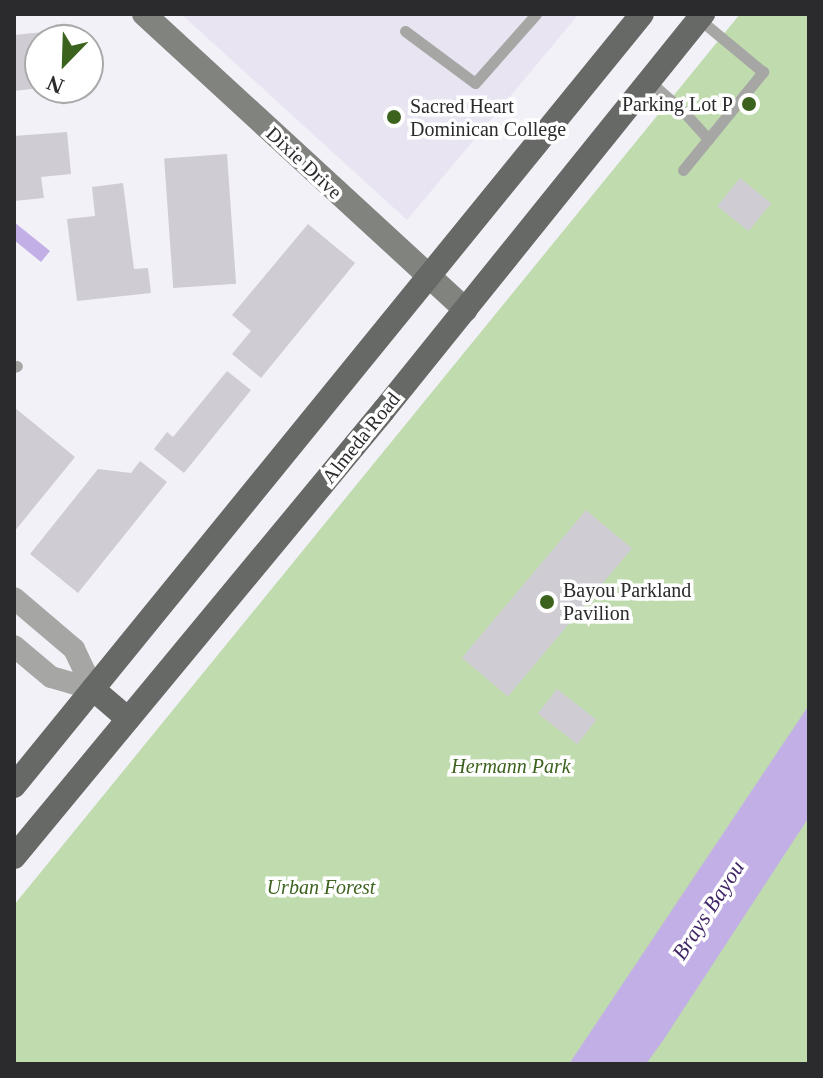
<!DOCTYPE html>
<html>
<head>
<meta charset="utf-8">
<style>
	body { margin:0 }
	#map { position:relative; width:823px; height:1078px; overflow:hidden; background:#f3f1f8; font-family:Georgia,serif }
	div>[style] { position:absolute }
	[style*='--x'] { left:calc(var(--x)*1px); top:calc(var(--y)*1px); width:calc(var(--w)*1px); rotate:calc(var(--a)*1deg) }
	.built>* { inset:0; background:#e8e4f1 }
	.green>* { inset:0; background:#c0dcaf }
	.water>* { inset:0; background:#c1afe5 }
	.building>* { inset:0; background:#cfcdd3; transform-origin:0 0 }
	.lane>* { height:11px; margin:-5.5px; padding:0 5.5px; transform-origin:5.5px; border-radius:5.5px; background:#a6a7a5 }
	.street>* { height:22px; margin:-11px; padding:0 11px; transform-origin:11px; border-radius:11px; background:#a6a7a5 }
	.secondary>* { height:24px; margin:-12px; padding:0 12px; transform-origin:12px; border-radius:12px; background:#81837f }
	.primary>* { height:24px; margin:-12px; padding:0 12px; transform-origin:12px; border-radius:12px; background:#666965 }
	.dots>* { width:22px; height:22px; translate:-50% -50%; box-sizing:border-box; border:4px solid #fff; border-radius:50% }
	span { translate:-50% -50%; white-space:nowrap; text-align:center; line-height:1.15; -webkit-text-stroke:7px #fff; paint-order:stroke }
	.poi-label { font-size:20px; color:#2b2b2d }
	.right { translate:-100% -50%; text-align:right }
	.left { translate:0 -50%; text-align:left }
	.street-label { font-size:20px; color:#2b2b2d }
	.park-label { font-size:20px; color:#3c621d; font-style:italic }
	.water-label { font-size:22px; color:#412766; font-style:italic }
	.frame { position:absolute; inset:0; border:16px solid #2b2b2d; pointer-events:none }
	.north { position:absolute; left:24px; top:24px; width:80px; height:80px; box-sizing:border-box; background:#fff; border:2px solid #aaaaab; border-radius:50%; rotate:203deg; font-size:22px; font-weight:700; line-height:32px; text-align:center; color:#2b2b2d }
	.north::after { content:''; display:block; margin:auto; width:28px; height:36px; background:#3c631d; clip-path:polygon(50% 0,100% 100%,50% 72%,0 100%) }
</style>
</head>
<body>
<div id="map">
	<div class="built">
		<div style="clip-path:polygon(181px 14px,579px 14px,407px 220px)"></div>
	</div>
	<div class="green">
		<div style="clip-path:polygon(740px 14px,809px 14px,809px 1064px,14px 1064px,14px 905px)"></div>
	</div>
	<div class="water">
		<div style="clip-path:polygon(14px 222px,50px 251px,41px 262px,14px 240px)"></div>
		<div style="clip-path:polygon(809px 705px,809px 817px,662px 1042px,646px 1064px,569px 1064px)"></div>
	</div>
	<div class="building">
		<div style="clip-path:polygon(73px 29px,74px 40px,40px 40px,40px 88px,14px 91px,14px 35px)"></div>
		<div style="clip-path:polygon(67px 132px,71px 174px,41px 177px,44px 198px,14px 201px,14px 136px)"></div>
		<div style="left:227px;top:154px;width:130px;height:63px;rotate:86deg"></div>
		<div style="left:740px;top:178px;width:40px;height:36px;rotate:39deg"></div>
		<div style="clip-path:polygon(123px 183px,134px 269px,148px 268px,151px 293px,77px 301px,67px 219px,95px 216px,92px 187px)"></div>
		<div style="clip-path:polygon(308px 224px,355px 263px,261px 378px,232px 354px,251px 331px,232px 315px)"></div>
		<div style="clip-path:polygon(227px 371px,251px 390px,184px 473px,154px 449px,167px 432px,173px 437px)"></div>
		<div style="clip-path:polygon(14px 407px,75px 457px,14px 532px)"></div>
		<div style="clip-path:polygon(140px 461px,167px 482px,78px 593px,30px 554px,98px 469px,131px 473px)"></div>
		<div style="left:586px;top:510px;width:60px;height:193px;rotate:40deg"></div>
		<div style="left:557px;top:689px;width:50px;height:31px;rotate:38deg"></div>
	</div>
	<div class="lane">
		<div style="--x:405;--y:31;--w:87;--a:36.6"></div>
		<div style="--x:475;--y:83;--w:92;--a:-48.5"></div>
		<div style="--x:649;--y:81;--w:45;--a:41.4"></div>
		<div style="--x:683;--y:111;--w:38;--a:48"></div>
		<div style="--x:683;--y:170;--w:127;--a:-50.8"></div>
		<div style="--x:763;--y:72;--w:83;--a:-140.4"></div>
		<div style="--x:14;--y:367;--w:3;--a:-18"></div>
	</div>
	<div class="street">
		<div style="--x:14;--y:598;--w:79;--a:40.4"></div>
		<div style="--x:74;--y:649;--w:44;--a:64.6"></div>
		<div style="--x:14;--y:646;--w:48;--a:40"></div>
		<div style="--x:51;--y:677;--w:44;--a:15.9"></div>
	</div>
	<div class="secondary">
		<div style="--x:144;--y:14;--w:437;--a:42.6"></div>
	</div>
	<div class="primary">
		<div style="--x:93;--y:689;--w:46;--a:40.6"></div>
		<div style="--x:14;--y:786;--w:995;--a:-50.87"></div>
		<div style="--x:14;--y:857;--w:580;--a:-50.38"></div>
		<div style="--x:384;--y:410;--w:509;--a:-51.15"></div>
	</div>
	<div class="dots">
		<div style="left:749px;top:104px;background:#3c631d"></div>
		<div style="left:394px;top:117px;background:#3c631d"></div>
		<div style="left:547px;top:602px;background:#3c631d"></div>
	</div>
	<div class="poi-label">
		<span class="right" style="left:733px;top:104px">Parking Lot P</span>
		<span class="left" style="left:410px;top:118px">Sacred Heart<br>Dominican College</span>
		<span class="left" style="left:563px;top:602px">Bayou Parkland<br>Pavilion</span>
	</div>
	<div class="street-label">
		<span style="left:304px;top:163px;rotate:43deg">Dixie Drive</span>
		<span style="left:361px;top:438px;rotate:-51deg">Almeda Road</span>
	</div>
	<div class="park-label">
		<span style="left:511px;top:766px">Hermann Park</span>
		<span style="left:321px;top:887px">Urban Forest</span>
	</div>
	<div class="water-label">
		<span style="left:708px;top:910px;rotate:-57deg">Brays Bayou</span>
	</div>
	<div class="frame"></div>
	<div class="north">N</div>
</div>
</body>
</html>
